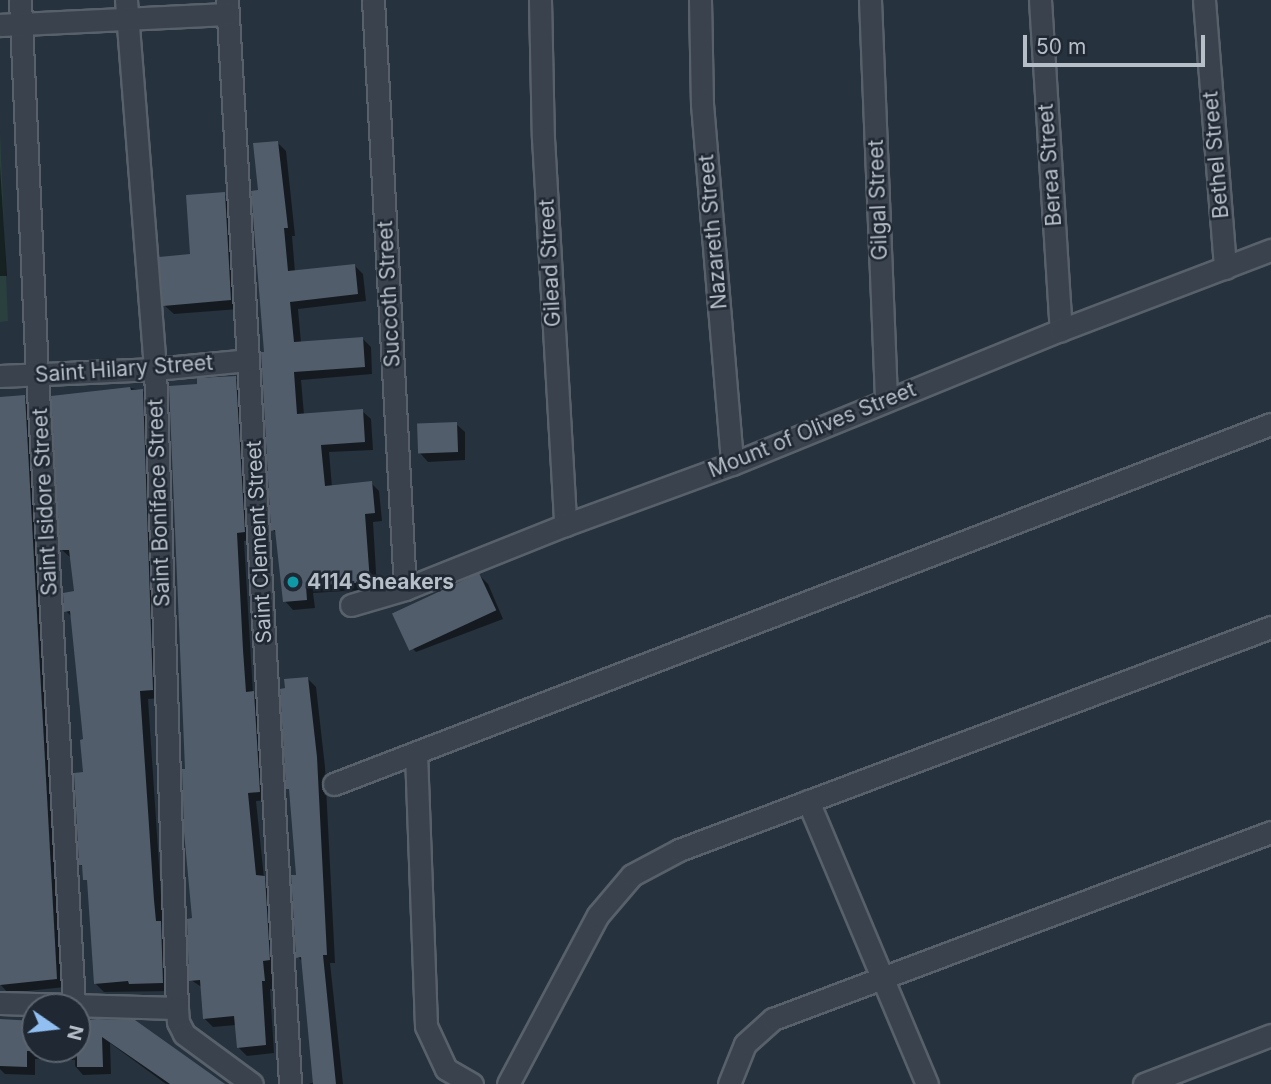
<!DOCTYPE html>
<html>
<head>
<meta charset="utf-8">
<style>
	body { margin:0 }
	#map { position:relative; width:1271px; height:1084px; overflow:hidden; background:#26323d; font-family:Inter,sans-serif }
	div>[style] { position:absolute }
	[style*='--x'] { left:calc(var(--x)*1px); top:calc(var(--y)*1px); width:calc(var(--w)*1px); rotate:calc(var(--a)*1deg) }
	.green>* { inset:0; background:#29403f }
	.shadow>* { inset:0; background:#0007 }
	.building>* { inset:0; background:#515d6b; transform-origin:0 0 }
	.roads { filter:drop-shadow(2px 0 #58616b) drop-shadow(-2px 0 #58616b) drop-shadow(0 2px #58616b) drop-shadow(0 -2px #58616b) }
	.minor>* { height:21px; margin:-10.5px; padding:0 10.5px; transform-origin:10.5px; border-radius:10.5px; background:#3a434d }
	.dots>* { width:19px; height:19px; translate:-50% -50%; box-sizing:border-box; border:4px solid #1f2833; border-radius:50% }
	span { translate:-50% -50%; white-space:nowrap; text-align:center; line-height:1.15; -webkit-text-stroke:5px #1f2833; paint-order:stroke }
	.street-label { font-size:21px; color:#b6bec8 }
	.poi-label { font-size:21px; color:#b6bec8; font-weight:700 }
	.left { translate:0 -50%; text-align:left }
	.north { position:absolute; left:21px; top:993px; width:70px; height:70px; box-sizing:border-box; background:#1f2833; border:2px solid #5b646f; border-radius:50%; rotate:104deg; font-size:19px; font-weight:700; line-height:28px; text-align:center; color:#b6bec8 }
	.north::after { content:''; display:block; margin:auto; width:24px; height:32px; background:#91bff2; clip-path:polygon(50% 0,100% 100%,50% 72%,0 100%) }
	.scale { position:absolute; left:1023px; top:35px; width:182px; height:32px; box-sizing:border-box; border:4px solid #b6bec8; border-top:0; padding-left:9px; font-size:21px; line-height:24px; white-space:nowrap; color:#b6bec8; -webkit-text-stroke:5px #1f2833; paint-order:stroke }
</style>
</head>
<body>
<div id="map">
	<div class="green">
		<div style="clip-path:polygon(0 131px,8px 321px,0 322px)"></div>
	</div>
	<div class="shadow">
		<div style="clip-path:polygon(277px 142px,286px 151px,295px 236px,292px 236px,295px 272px,354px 265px,363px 274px,366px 301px,298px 309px,301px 343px,362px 338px,371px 347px,372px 374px,301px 380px,304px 415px,362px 411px,371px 419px,373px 450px,329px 452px,332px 487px,371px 483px,379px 491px,382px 521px,373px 522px,377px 589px,313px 593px,315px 608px,293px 610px,285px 601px,278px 535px,273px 530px,260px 192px)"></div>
		<div style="clip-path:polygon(0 166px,7px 276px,0 276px)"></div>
		<div style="clip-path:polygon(224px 194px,233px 203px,239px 309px,174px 314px,165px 306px)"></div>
		<div style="clip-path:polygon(235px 378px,244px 386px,253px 540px,244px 541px,251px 660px,253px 693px,262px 701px,268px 800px,256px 801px,264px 878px,273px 887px,277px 968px,271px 969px,273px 989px,270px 989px,274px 1053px,247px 1056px,238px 1047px,236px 1025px,213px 1027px,204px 1018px,203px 988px,191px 980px,194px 920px,186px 771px,199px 386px)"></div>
		<div style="clip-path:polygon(130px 388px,142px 390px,151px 399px,161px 698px,148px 699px,162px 910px,163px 926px,169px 931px,171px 991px,104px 992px,95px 983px,89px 884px,81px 864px,85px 741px,72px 617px,66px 611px,76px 592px,71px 558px,62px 550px)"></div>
		<div style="clip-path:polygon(24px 397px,33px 405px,65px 987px,8px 993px,0 984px,0 398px)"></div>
		<div style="clip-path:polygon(456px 424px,465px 432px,465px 460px,428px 462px,420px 453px)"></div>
		<div style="clip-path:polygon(479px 575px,488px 584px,503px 619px,416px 652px,408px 644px)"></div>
		<div style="clip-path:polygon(308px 679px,316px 687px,325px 767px,335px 963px,330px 963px,343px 1084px,309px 1084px,314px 1082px,303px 962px,298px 957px,297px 876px,291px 792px,288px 788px)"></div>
		<div style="clip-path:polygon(0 1021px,35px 1022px,35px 1049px,77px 1049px,77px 1024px,219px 1084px,166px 1084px,110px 1043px,111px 1074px,83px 1075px,75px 1066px,75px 1060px,35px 1059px,35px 1075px,5px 1074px,0 1069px)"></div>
	</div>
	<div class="building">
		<div style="clip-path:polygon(278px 141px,288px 228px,284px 228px,288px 271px,355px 264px,358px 294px,290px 302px,294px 342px,363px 337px,365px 367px,294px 372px,297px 414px,363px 409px,365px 442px,321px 445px,325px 486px,372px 481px,375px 513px,365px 514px,370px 582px,306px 586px,307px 600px,283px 602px,275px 530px,271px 531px,261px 352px,264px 352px,251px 191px,258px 190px,253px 143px)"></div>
		<div style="clip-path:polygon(225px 192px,231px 300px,163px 306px,159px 257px,190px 254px,186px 195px)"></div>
		<div style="clip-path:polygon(236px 376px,245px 532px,237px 533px,243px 650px,246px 692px,254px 691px,260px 792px,248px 793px,256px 875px,265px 876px,270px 960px,263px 961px,265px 981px,262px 981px,266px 1045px,237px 1048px,234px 1016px,203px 1019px,200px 980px,189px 981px,187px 919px,192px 918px,184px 832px,182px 769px,185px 769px,169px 386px,197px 384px,197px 378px)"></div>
		<div style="clip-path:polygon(130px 387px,131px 390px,143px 389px,153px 690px,140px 691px,154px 900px,156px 921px,161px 921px,163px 983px,129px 984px,128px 981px,94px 984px,87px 880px,83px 880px,82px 865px,79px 865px,74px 773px,83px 772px,80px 740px,83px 739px,70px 611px,64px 612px,63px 593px,74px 591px,69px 550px,60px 550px,51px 396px)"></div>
		<div style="clip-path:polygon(25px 395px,57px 979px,0 985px,0 397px)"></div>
		<div style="left:457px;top:422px;width:30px;height:40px;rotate:88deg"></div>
		<div style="left:479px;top:573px;width:41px;height:96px;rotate:65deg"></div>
		<div style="clip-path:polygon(308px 677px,317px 757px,327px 955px,323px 955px,336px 1084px,313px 1084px,301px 957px,296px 958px,291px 875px,296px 875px,289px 789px,286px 789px,280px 689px,285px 688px,284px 679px)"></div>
		<div style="clip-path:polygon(0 1019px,35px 1021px,35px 1051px,27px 1051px,27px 1067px,0 1066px)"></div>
		<div style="clip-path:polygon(97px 1019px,135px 1020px,225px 1084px,170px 1084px,102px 1037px,103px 1067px,77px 1067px,77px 1021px)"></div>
	</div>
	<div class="roads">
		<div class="minor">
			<div style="--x:20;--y:0;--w:375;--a:87.4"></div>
			<div style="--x:37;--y:375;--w:630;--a:86.63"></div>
			<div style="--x:126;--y:0;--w:370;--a:85.5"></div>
			<div style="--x:155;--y:369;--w:639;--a:88.03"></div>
			<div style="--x:227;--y:0;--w:1086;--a:86.67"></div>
			<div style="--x:373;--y:0;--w:590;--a:86.89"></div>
			<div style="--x:540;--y:0;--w:138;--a:88.8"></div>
			<div style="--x:543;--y:138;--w:388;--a:86.7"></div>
			<div style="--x:700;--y:0;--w:104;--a:88.9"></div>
			<div style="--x:702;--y:104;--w:361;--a:85.2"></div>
			<div style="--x:870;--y:0;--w:400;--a:87.7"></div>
			<div style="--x:1040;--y:0;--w:331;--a:86.4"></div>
			<div style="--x:1204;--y:0;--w:269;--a:85.5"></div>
			<div style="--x:0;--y:25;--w:227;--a:-2.8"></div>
			<div style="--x:0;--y:376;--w:155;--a:-2.6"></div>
			<div style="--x:155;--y:369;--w:93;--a:-5.5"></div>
			<div style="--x:351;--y:605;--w:56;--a:-16.5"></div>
			<div style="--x:405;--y:589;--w:172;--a:-21.8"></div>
			<div style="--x:565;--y:525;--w:178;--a:-20.1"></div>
			<div style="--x:732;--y:464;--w:355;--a:-22.2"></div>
			<div style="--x:1061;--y:330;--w:225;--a:-20.9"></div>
			<div style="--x:416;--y:753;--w:273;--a:87.9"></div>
			<div style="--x:426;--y:1026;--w:47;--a:65.1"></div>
			<div style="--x:446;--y:1069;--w:30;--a:30"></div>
			<div style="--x:334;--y:784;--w:1004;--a:-21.02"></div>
			<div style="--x:808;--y:801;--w:307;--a:67.2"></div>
			<div style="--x:0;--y:1003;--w:177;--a:1.6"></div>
			<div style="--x:177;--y:1008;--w:14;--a:86"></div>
			<div style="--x:178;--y:1022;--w:13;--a:63"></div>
			<div style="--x:184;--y:1034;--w:84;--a:36.3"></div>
			<div style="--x:508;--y:1084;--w:191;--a:-62"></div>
			<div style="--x:598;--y:915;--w:52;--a:-49.6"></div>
			<div style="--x:632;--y:875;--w:53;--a:-28"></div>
			<div style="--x:679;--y:850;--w:633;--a:-20.64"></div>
			<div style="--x:729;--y:1084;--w:43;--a:-68.2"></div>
			<div style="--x:745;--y:1044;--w:38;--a:-42"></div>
			<div style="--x:773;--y:1019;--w:532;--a:-20.58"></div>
			<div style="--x:1144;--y:1084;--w:136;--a:-21.1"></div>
		</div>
	</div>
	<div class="dots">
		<div style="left:293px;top:582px;background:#0f9aa8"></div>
	</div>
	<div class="street-label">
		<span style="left:1216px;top:155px;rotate:-95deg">Bethel Street</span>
		<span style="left:1050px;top:165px;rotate:-94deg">Berea Street</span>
		<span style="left:878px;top:200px;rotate:-92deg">Gilgal Street</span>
		<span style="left:713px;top:232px;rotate:-95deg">Nazareth Street</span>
		<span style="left:550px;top:263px;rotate:-93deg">Gilead Street</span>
		<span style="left:389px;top:294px;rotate:-93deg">Succoth Street</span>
		<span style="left:124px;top:369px;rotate:-4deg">Saint Hilary Street</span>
		<span style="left:812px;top:430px;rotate:-22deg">Mount of Olives Street</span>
		<span style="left:45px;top:502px;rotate:-93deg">Saint Isidore Street</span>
		<span style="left:159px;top:503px;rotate:-92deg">Saint Boniface Street</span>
		<span style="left:259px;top:542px;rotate:-93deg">Saint Clement Street</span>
	</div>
	<div class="poi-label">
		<span class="left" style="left:307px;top:582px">4114 Sneakers</span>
	</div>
	<div class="north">N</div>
	<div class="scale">50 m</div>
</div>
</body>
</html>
